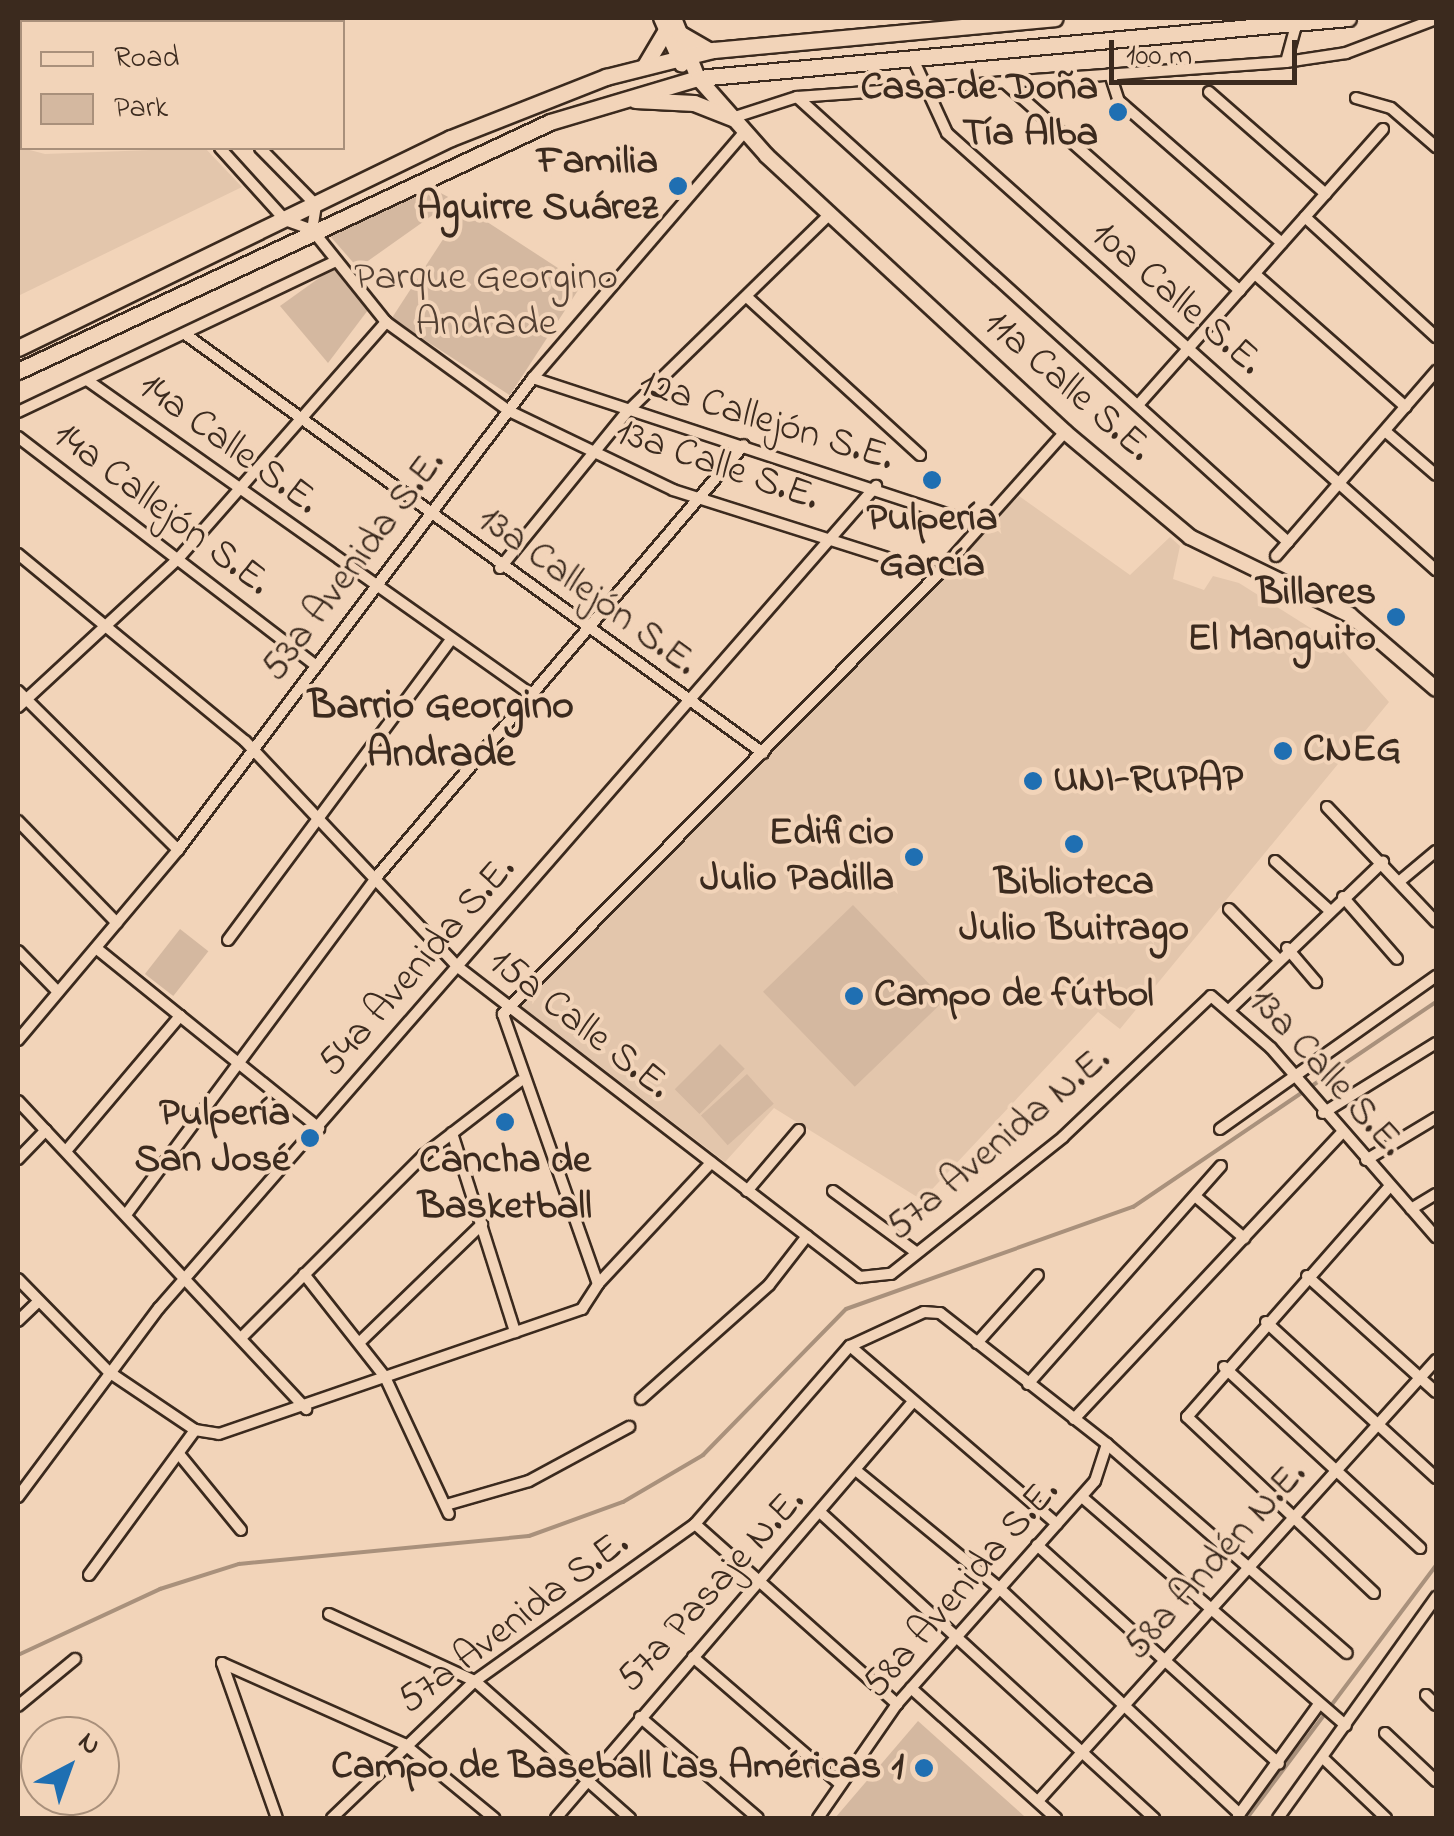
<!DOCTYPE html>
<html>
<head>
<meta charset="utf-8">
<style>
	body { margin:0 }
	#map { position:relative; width:1454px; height:1836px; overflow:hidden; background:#f2d4b9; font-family:"Indie Flower",sans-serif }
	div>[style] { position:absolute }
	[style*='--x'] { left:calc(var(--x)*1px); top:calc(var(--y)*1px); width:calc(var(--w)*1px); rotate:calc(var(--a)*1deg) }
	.built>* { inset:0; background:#e3c6ac }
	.green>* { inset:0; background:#d4b8a0; transform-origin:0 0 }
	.stream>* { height:4px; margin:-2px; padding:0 2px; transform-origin:2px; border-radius:2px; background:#a9917c }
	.roads { filter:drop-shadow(2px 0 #3b2a1e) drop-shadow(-2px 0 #3b2a1e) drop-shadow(0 2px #3b2a1e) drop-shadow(0 -2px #3b2a1e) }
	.street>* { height:10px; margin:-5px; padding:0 5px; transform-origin:5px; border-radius:5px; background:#f2d4b9 }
	.secondary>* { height:14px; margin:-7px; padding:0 7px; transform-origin:7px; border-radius:7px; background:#f2d4b9 }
	.primary>* { height:15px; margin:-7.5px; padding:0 7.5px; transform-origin:7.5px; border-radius:7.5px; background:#f2d4b9 }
	.dots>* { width:28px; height:28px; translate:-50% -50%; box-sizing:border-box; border:5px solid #f2d4b9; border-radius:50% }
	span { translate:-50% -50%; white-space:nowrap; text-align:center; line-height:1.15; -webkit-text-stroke:8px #f2d4b9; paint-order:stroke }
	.poi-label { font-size:40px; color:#3b2a1e; font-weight:700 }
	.right { translate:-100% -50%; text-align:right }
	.left { translate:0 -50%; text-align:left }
	.park-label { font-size:40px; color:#523f32 }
	.street-label { font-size:40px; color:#3b2a1e }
	.neighbourhood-label { font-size:42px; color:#3b2a1e; font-weight:700 }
	.frame { position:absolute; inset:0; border:20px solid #3b2a1e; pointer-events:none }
	.legend { position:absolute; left:20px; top:20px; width:325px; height:130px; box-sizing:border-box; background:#f2d4b9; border:2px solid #a9907b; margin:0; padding:12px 18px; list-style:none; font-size:30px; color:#3b2a1e }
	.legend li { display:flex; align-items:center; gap:20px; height:50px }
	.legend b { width:50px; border:2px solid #a9907b }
	.north { position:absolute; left:20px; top:1716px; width:100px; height:100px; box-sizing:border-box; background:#f2d4b9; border:2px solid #a9907b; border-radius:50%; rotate:41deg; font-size:28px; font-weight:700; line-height:40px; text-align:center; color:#3b2a1e }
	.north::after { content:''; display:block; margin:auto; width:35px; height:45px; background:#1f6fb2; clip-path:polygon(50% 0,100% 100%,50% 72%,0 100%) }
	.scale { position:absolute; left:1109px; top:40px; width:188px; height:45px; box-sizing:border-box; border:5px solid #3b2a1e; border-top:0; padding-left:12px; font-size:30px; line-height:35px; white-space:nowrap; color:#3b2a1e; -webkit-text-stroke:8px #f2d4b9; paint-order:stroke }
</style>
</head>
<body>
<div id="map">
	<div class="built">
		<div style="clip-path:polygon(18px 124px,22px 148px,45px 154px,205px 148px,242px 187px,18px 296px)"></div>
		<div style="clip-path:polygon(1019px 496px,1130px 575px,1170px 537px,1180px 546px,1173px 579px,1204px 590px,1213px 576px,1239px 583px,1339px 646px,1389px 702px,1120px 1029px,1098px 1012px,922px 1200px,774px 1108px,725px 1162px,520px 1005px)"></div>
	</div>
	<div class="green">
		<div style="clip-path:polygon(433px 189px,454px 200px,358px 268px,330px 236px)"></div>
		<div style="left:464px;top:207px;width:141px;height:133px;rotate:33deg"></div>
		<div style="clip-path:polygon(333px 268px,368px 310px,328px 363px,280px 306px)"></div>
		<div style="left:853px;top:905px;width:132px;height:125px;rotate:46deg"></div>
		<div style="left:180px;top:929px;width:36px;height:57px;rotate:38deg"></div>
		<div style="left:720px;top:1044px;width:35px;height:64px;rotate:45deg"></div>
		<div style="left:747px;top:1074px;width:40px;height:62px;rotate:48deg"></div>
		<div style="clip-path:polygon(918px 1721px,1024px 1816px,835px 1818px)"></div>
	</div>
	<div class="stream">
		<div style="--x:18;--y:1655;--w:157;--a:-24.9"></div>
		<div style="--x:160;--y:1589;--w:83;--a:-17.6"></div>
		<div style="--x:239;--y:1564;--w:291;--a:-5.5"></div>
		<div style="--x:529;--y:1536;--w:100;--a:-19.9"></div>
		<div style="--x:623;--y:1502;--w:93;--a:-30.4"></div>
		<div style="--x:703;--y:1455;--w:204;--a:-45.6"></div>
		<div style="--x:846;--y:1309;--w:305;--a:-19.6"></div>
		<div style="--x:1133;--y:1207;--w:366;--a:-34.1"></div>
		<div style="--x:1247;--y:1818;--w:316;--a:-53.2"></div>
	</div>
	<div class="roads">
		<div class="street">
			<div style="--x:104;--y:18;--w:6;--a:45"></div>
			<div style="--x:134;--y:18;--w:6;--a:39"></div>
			<div style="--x:179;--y:22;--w:6;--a:-39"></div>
			<div style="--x:913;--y:59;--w:81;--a:65.3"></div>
			<div style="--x:947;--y:133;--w:656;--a:41.79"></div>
			<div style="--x:1286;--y:62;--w:46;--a:-74.7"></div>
			<div style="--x:1110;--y:74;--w:28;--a:72"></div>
			<div style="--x:1119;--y:101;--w:216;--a:41.1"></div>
			<div style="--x:1004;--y:82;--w:315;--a:41.5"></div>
			<div style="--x:1209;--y:92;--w:155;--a:41.1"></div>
			<div style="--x:797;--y:97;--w:663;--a:42.19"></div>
			<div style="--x:1356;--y:98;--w:36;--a:16"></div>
			<div style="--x:1391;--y:108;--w:60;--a:40.9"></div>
			<div style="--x:732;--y:118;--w:68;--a:-17.9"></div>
			<div style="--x:797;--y:97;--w:490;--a:-4.1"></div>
			<div style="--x:1286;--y:62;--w:61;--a:-8.5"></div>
			<div style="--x:1346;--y:53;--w:96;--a:-20.7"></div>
			<div style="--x:220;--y:148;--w:97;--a:47.9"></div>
			<div style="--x:285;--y:220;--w:29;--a:20"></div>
			<div style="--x:260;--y:148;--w:80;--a:45.5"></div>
			<div style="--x:316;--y:205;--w:25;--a:99"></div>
			<div style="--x:1305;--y:217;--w:178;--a:42.5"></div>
			<div style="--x:313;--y:231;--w:117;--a:51.3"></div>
			<div style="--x:386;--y:322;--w:152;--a:35.9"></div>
			<div style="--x:509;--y:411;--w:182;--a:25.7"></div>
			<div style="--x:673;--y:490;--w:278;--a:17.6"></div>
			<div style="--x:1255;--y:274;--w:201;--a:41.4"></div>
			<div style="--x:748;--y:298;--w:233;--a:42.4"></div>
			<div style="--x:185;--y:334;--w:714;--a:35.94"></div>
			<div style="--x:533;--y:378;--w:472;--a:18.2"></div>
			<div style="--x:87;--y:380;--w:545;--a:35.29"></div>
			<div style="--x:1138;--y:405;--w:369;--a:-48.4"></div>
			<div style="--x:18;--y:412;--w:352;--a:-25.4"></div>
			<div style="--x:1385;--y:431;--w:67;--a:40.8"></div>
			<div style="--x:18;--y:437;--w:376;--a:37.5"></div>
			<div style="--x:18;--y:554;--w:294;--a:39.5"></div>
			<div style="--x:245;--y:741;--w:311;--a:46.7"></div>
			<div style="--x:458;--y:967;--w:508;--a:37.64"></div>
			<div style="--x:860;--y:1277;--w:31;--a:-6"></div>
			<div style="--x:891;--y:1274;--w:220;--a:-38.5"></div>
			<div style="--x:1063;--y:1137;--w:204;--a:-43.6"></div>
			<div style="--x:1211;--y:996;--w:79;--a:40.9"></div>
			<div style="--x:1271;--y:1048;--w:251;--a:48.9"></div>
			<div style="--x:1276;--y:556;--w:245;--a:-49.1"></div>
			<div style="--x:500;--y:568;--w:201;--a:-50.9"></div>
			<div style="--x:627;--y:412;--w:281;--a:-44.3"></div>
			<div style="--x:18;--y:691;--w:226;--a:44.8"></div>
			<div style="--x:18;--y:707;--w:217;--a:-42.8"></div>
			<div style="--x:177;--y:560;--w:317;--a:-48.7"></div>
			<div style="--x:1327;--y:807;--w:158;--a:46.5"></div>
			<div style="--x:18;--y:821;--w:142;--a:45.9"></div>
			<div style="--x:1275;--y:861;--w:73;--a:42.2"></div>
			<div style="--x:1400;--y:881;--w:47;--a:-39.8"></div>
			<div style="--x:1343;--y:897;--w:82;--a:48.9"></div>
			<div style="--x:1229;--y:909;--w:67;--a:45.6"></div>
			<div style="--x:228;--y:940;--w:372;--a:-53.4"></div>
			<div style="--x:96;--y:948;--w:108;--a:39"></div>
			<div style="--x:1287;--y:948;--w:45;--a:49.5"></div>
			<div style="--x:18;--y:951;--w:57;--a:45.7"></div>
			<div style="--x:1229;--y:1010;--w:214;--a:-43.9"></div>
			<div style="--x:18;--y:1040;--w:248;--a:-49.9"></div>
			<div style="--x:178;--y:850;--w:591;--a:-53.05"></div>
			<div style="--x:533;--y:378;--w:323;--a:-49.3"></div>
			<div style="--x:18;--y:1101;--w:422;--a:46.9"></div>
			<div style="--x:1323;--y:1113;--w:133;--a:-31.8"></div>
			<div style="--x:1220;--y:1129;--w:265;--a:-35.3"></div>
			<div style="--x:452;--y:1133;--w:209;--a:72.4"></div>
			<div style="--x:66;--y:1151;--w:177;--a:-49.8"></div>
			<div style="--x:180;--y:1016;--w:179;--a:38.9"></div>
			<div style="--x:18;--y:1159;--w:40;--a:-46"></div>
			<div style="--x:1366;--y:1160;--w:82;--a:-31"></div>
			<div style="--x:747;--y:1191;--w:80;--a:-49.6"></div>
			<div style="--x:833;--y:1191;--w:104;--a:36.4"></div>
			<div style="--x:1195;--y:1196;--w:65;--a:40.6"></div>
			<div style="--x:1411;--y:1209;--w:29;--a:-31"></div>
			<div style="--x:128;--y:1212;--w:421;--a:-53.4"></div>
			<div style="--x:379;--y:874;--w:563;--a:-49.61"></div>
			<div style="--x:304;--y:1274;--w:131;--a:51.8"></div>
			<div style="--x:385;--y:1377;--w:151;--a:65"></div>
			<div style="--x:1307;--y:1276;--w:173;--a:42"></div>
			<div style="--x:18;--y:1279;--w:130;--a:45.6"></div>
			<div style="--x:109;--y:1372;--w:104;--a:34"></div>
			<div style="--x:195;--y:1430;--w:24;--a:9"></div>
			<div style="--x:219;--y:1434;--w:384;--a:-19"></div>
			<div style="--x:582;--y:1309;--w:30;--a:-57"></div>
			<div style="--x:598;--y:1284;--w:286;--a:-109.4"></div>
			<div style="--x:503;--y:1014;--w:619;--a:-45.33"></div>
			<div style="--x:938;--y:574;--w:191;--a:-48.2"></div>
			<div style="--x:598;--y:1284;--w:166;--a:-47"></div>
			<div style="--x:18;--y:1321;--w:28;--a:-44"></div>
			<div style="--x:1266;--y:1322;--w:231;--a:42.5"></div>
			<div style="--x:241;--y:1338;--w:259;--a:-45"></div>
			<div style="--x:424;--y:1155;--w:121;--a:-37.6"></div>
			<div style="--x:360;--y:1342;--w:170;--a:-44"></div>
			<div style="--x:977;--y:1343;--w:91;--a:-48.1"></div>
			<div style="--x:850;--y:1346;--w:273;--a:40.7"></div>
			<div style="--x:1224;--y:1367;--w:267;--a:42.7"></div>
			<div style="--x:1028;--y:1384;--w:291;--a:-48.5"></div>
			<div style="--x:641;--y:1399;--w:171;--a:-41.7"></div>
			<div style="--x:769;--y:1285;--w:62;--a:-52.2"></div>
			<div style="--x:1074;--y:1419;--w:391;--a:-46.9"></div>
			<div style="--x:179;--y:1454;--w:98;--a:50.8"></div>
			<div style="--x:858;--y:1472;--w:183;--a:39.4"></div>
			<div style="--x:999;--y:1588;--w:330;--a:43.2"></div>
			<div style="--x:18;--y:1497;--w:236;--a:-53.3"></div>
			<div style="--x:159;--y:1308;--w:1091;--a:-48.9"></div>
			<div style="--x:1082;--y:1497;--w:349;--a:40.9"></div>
			<div style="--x:446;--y:1505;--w:86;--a:-16.1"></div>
			<div style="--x:529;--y:1481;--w:114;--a:-28.4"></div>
			<div style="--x:821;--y:1513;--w:452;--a:42.5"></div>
			<div style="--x:695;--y:1524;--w:271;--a:41.7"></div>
			<div style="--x:1037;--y:1545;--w:326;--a:42.1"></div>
			<div style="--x:89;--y:1575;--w:180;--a:-53.8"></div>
			<div style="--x:1374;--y:1593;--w:257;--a:-136.7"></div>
			<div style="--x:1187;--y:1417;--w:306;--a:-48.7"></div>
			<div style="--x:329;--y:1614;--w:161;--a:24.7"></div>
			<div style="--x:475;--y:1681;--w:207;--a:41.5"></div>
			<div style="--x:693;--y:1657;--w:194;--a:40.8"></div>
			<div style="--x:222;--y:1663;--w:199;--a:24"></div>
			<div style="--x:404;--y:1744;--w:117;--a:39.4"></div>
			<div style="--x:222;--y:1663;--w:164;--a:70.5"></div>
			<div style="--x:911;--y:1688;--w:195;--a:41.9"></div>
			<div style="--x:1426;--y:1695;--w:14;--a:45"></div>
			<div style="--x:18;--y:1706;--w:74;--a:-39.5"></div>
			<div style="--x:640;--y:1717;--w:155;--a:40.6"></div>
			<div style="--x:1385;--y:1733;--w:70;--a:43.3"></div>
			<div style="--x:1323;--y:1758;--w:87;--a:43.6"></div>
			<div style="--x:1038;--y:1801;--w:594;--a:-47.93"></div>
			<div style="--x:1238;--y:1816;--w:138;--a:-54.1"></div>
			<div style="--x:332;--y:1818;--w:198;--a:-43.8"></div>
			<div style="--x:475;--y:1681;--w:270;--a:-35.5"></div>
			<div style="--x:695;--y:1524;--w:236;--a:-49"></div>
			<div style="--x:850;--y:1346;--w:81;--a:-24.7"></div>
			<div style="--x:924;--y:1312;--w:16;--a:4"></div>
			<div style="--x:940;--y:1313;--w:212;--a:38.1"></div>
			<div style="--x:1107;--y:1444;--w:318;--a:41.1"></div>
			<div style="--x:556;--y:1818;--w:547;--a:-49.38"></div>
			<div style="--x:818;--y:1818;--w:139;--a:-55.3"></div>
			<div style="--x:897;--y:1704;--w:298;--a:-48.4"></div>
			<div style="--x:1095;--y:1481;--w:39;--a:-72"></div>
			<div style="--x:1278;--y:1818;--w:272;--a:-54.4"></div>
		</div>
		<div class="secondary">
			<div style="--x:661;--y:18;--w:51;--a:65.9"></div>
			<div style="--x:674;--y:18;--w:65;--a:68.2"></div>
			<div style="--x:698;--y:78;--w:104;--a:48.5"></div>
			<div style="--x:767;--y:156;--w:406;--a:42.8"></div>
			<div style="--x:1065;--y:432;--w:163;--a:40"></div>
			<div style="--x:1190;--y:537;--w:178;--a:26"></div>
			<div style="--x:1350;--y:615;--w:113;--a:40.7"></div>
		</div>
		<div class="primary">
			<div style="--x:679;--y:33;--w:34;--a:30"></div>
			<div style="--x:644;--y:67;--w:43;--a:-59.3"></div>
			<div style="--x:635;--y:100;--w:59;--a:2.9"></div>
			<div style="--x:694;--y:103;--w:41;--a:21.5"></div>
			<div style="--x:18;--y:348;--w:481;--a:-25.9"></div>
			<div style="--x:451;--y:138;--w:167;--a:-21.5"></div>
			<div style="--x:606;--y:77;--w:110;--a:-14.2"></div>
			<div style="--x:713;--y:50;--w:343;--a:-5.3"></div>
			<div style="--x:18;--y:371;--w:587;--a:-25.08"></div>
			<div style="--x:550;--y:122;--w:154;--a:-16.6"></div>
			<div style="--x:698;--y:78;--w:653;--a:-5.27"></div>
		</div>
	</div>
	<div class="dots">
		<div style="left:1118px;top:112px;background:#1f6fb2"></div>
		<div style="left:678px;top:186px;background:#1f6fb2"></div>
		<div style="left:932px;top:480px;background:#1f6fb2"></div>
		<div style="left:1396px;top:617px;background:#1f6fb2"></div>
		<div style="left:1283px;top:751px;background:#1f6fb2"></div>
		<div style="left:1033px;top:781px;background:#1f6fb2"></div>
		<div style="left:1074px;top:844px;background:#1f6fb2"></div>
		<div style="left:914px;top:857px;background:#1f6fb2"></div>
		<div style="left:854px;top:996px;background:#1f6fb2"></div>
		<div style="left:505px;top:1122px;background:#1f6fb2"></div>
		<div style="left:310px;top:1138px;background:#1f6fb2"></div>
		<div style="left:924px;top:1768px;background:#1f6fb2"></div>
	</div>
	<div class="poi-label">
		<span class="right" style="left:1098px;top:112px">Casa de Doña<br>Tía Alba</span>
		<span class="right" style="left:658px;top:186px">Familia<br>Aguirre Suárez</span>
		<span style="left:932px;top:543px">Pulpería<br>García</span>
		<span class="right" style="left:1376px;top:617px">Billares<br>El Manguito</span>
		<span class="left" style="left:1303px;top:751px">CNEG</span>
		<span class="left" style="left:1053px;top:781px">UNI-RUPAP</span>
		<span class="right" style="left:894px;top:857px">Edificio<br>Julio Padilla</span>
		<span style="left:1074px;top:907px">Biblioteca<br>Julio Buitrago</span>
		<span class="left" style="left:874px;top:996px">Campo de fútbol</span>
		<span class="right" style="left:290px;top:1138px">Pulpería<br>San José</span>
		<span style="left:505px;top:1185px">Cancha de<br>Basketball</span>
		<span class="right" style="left:904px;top:1768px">Campo de Baseball Las Américas 1</span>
	</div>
	<div class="park-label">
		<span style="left:486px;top:302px">Parque Georgino<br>Andrade</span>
	</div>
	<div class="street-label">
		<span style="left:1176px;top:299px;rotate:41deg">10a Calle S.E.</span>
		<span style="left:1067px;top:387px;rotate:41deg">11a Calle S.E.</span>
		<span style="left:766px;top:422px;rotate:17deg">12a Callejón S.E.</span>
		<span style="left:228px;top:445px;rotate:36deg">14a Calle S.E.</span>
		<span style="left:717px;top:466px;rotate:19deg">13a Calle S.E.</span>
		<span style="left:161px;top:510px;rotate:37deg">14a Callejón S.E.</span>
		<span style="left:354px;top:566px;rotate:-53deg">53a Avenida S.E.</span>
		<span style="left:587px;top:592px;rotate:36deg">13a Callejón S.E.</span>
		<span style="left:418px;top:967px;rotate:-49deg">54a Avenida S.E.</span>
		<span style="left:579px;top:1025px;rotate:38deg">15a Calle S.E.</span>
		<span style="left:1326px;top:1073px;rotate:48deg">13a Calle S.E.</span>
		<span style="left:999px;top:1144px;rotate:-40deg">57a Avenida N.E.</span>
		<span style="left:1216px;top:1561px;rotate:-48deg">58a Andén N.E.</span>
		<span style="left:962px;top:1589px;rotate:-49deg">58a Avenida S.E.</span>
		<span style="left:712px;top:1591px;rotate:-48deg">57a Pasaje N.E.</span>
		<span style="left:514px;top:1623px;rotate:-37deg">57a Avenida S.E.</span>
	</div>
	<div class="neighbourhood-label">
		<span style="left:441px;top:731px">Barrio Georgino<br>Andrade</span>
	</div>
	<div class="frame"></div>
	<ul class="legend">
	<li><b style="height:12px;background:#f2d4b9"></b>Road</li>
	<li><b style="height:28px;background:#d4b8a0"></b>Park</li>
	</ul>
	<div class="north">N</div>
	<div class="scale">100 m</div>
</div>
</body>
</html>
